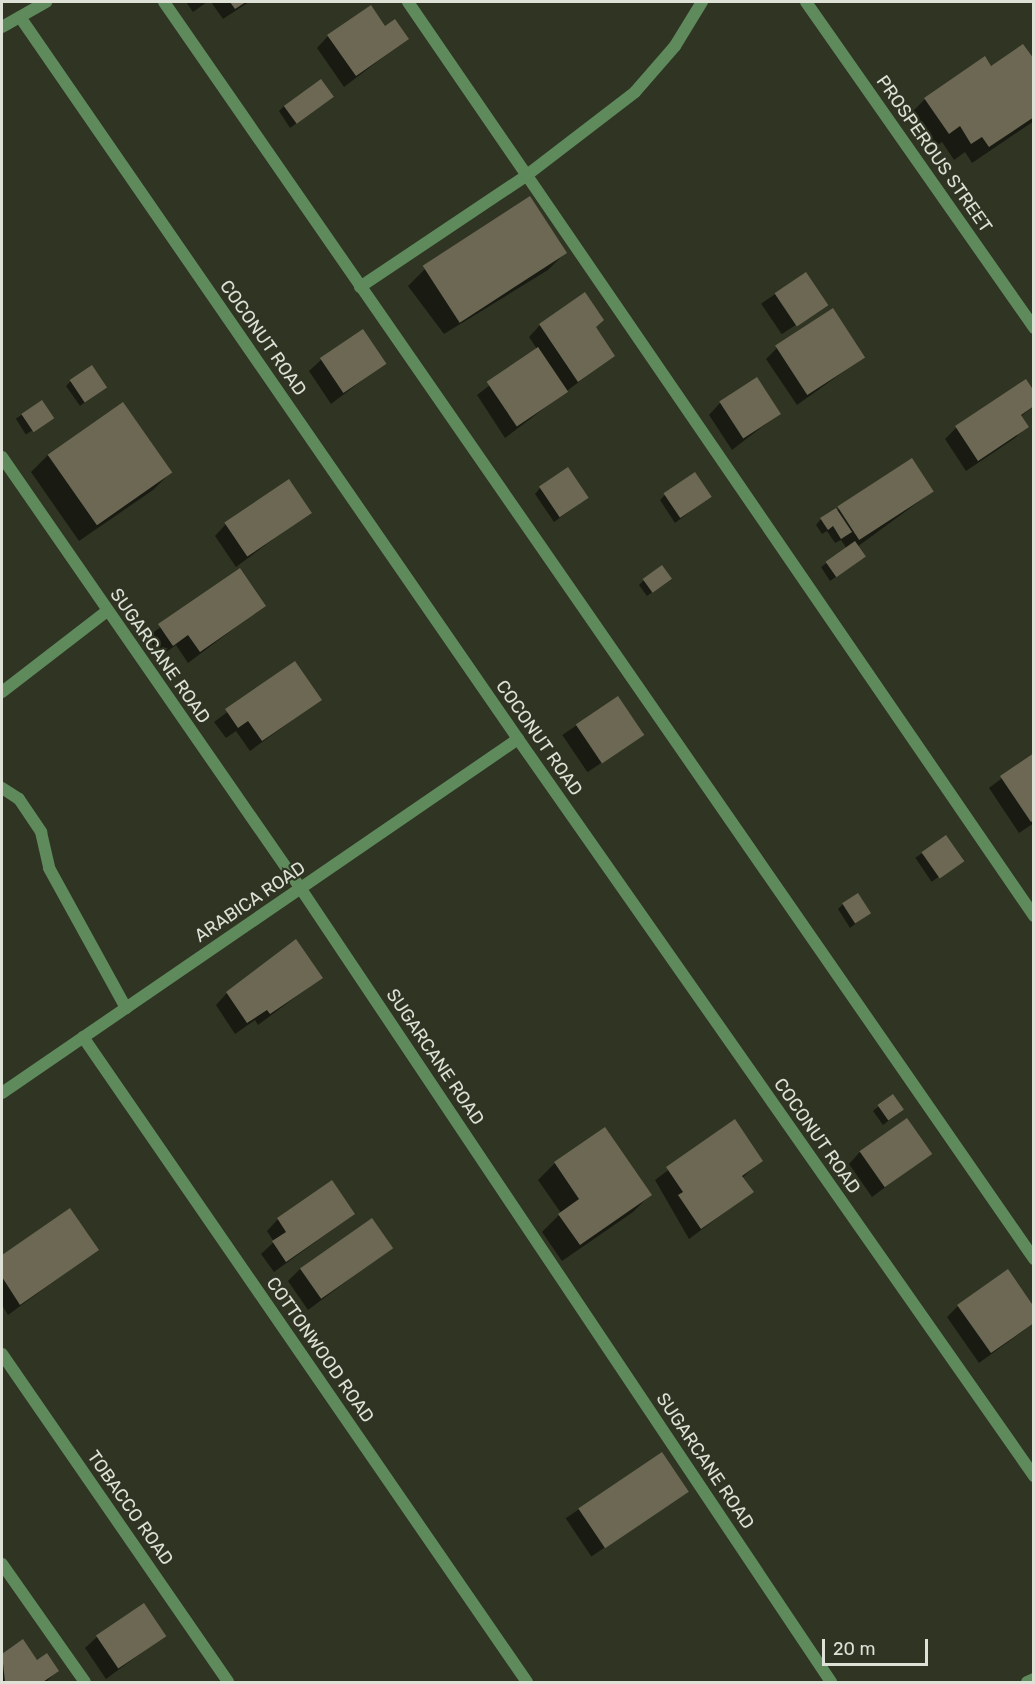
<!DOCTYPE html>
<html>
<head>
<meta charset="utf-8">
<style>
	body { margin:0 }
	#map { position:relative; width:1035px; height:1684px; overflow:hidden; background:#2f3423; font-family:Rubik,sans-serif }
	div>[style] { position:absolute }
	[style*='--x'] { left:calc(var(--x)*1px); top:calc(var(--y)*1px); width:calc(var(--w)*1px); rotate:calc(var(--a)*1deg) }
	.shadow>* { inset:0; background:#0007; transform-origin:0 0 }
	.building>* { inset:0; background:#6c6854; transform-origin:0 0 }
	.lane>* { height:12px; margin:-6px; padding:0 6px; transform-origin:6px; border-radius:6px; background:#5e8a5c }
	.street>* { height:12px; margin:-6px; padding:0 6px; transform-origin:6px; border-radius:6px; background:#5e8a5c }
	span { translate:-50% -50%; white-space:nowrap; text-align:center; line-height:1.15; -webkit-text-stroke:4.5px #2f3423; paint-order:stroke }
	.street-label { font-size:18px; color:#dde1d6 }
	.frame { position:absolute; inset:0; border:3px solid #dde1d6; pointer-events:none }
	.scale { position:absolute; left:822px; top:1639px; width:106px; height:27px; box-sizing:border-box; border:3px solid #dde1d6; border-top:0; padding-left:8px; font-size:18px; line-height:21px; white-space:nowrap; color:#dde1d6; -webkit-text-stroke:4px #2f3423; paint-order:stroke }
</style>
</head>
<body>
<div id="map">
	<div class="shadow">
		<div style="clip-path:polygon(186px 2px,207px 2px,193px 12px)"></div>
		<div style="clip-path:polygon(211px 2px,249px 2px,223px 19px)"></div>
		<div style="clip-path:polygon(328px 36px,407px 39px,344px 87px,317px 48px)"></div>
		<div style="clip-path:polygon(1034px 62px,1034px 121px,972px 163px,965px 152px,954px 160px,942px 142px,931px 150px,908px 116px,925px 99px,991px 68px)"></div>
		<div style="clip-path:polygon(332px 97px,290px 128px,279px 111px,284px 106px)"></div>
		<div style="clip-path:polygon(565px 253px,548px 270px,444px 334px,408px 286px,425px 269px)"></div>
		<div style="left:805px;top:274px;width:37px;height:53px;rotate:56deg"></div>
		<div style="clip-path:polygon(540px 325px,595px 328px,613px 356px,505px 438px,477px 395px,537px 349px,529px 337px)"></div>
		<div style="clip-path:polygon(777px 348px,864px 357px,797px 405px,766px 359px)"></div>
		<div style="clip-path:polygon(321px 360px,385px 363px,331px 404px,309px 371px)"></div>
		<div style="clip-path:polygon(71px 381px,105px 387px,80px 406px,66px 386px)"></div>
		<div style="left:42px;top:402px;width:19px;height:31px;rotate:58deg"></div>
		<div style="clip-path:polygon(720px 403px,780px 413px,732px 450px,709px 415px)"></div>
		<div style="clip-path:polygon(1034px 406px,1020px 417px,1027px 427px,1015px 438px,966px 471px,945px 439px,956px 428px)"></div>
		<div style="clip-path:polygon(48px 455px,170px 473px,153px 490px,79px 541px,31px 472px)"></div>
		<div style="clip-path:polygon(540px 488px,587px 498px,554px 522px,535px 494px)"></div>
		<div style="clip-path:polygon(932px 492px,857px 547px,864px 557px,830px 581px,821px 567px,847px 549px,841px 540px,835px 543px,827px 531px,822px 534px,816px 525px,821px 519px,839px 509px)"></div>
		<div style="clip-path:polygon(665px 495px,710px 497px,675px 523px,660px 500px)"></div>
		<div style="clip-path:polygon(310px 512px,236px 567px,215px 536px,226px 524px)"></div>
		<div style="clip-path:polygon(239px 570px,264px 606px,188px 663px,176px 645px,161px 656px,147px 637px)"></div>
		<div style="clip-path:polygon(670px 579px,647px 596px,639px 585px,644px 580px)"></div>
		<div style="clip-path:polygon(294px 663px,320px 700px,250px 751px,236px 731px,226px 738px,214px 722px)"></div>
		<div style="left:617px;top:698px;width:45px;height:66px;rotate:56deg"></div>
		<div style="clip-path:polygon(1034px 754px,1034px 823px,1019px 833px,989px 788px)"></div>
		<div style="left:946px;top:837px;width:29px;height:37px;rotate:56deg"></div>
		<div style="clip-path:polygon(843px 904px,869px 913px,850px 928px,838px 909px)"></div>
		<div style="clip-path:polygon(321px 978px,258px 1025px,255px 1020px,235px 1034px,216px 1005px,227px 993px)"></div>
		<div style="clip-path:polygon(879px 1106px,896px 1115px,883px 1125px,873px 1111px)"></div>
		<div style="clip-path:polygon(734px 1121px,761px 1161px,742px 1178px,752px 1192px,689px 1239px,655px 1180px)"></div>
		<div style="clip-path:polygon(860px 1152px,930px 1154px,872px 1197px,849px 1164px)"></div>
		<div style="clip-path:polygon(555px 1163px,650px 1195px,633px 1212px,562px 1261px,542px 1232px,561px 1213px,538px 1180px)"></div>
		<div style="clip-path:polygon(70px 1210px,97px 1250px,8px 1315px,2px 1305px,2px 1257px)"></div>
		<div style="clip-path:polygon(354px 1214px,274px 1272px,261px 1254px,274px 1242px,267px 1231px,278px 1219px)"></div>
		<div style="clip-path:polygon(391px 1248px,308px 1310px,288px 1281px,300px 1269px)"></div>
		<div style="clip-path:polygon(958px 1306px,1034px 1323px,979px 1363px,947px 1317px)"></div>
		<div style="left:661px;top:1454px;width:46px;height:115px;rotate:56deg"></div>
		<div style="clip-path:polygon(164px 1636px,106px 1679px,85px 1648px,97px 1637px)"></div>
		<div style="clip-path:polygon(23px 1642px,37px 1662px,57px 1671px,46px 1682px,2px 1682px,2px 1656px)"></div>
	</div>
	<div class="building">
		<div style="clip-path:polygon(230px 2px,246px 2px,235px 9px)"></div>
		<div style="clip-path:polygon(371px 5px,385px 26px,395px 19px,409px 39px,356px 76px,327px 35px)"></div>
		<div style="clip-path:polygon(1023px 44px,1034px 59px,1034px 117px,989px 147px,982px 137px,971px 144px,960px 126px,949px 134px,924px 98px,985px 56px,991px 66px)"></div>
		<div style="left:321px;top:79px;width:22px;height:46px;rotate:54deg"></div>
		<div style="left:530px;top:196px;width:68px;height:128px;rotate:57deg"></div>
		<div style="left:806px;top:272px;width:40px;height:38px;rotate:56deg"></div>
		<div style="clip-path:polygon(585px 292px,604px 320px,596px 327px,615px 356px,578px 382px,539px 324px)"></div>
		<div style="left:833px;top:308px;width:59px;height:69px;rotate:57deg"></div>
		<div style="left:363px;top:329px;width:42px;height:52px;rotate:56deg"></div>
		<div style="left:538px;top:347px;width:54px;height:62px;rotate:56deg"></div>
		<div style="left:92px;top:365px;width:27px;height:27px;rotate:56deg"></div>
		<div style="left:757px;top:377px;width:44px;height:45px;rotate:57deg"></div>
		<div style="clip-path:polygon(1026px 379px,1034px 391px,1034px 406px,1021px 415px,1029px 427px,978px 461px,955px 426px)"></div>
		<div style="left:42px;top:400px;width:22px;height:25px;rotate:56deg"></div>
		<div style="left:123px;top:402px;width:86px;height:92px;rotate:55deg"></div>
		<div style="left:912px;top:458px;width:40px;height:89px;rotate:57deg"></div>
		<div style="left:568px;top:467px;width:37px;height:35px;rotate:56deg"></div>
		<div style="left:695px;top:472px;width:30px;height:38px;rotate:56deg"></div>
		<div style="left:289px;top:479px;width:41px;height:78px;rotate:56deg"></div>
		<div style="clip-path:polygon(836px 508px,852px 532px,841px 539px,833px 526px,828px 530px,820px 518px)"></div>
		<div style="left:855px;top:541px;width:19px;height:36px;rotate:55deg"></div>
		<div style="left:662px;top:565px;width:17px;height:24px;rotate:54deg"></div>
		<div style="clip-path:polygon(240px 568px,266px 606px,200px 652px,188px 635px,173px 646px,158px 624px)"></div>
		<div style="clip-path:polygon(295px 661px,322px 700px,262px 741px,248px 721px,238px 728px,225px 709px)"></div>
		<div style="left:618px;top:696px;width:47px;height:51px;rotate:56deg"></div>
		<div style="clip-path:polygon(1034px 753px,1034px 820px,1031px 822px,1000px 776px)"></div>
		<div style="left:946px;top:835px;width:32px;height:30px;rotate:55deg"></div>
		<div style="left:858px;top:893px;width:24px;height:19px;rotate:57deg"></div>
		<div style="clip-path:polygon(296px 939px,323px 978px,270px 1014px,267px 1010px,247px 1023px,226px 992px)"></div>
		<div style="left:893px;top:1094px;width:19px;height:19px;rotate:55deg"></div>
		<div style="left:907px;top:1118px;width:44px;height:58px;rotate:55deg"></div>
		<div style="clip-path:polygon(735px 1119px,763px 1161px,742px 1176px,754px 1192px,701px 1229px,678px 1195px,683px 1192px,666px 1167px)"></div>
		<div style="clip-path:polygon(605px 1127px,652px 1195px,580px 1245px,558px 1214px,579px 1199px,554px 1162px)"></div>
		<div style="clip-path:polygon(332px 1180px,355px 1214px,286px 1262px,272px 1241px,286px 1232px,277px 1218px)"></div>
		<div style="clip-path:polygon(70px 1208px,99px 1250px,20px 1305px,2px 1277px,2px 1255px)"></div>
		<div style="left:372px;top:1218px;width:37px;height:88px;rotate:55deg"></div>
		<div style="clip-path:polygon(1008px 1269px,1034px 1307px,1034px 1323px,991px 1353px,957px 1305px)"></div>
		<div style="left:662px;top:1452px;width:48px;height:101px;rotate:56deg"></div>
		<div style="left:144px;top:1603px;width:40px;height:58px;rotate:56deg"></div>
		<div style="clip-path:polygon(23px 1639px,37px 1660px,47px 1653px,59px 1671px,43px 1682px,5px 1682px,2px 1654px)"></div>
	</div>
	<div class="lane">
		<div style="--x:2;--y:788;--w:20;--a:33"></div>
		<div style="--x:19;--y:799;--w:40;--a:56"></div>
		<div style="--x:41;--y:832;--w:37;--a:77"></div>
		<div style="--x:49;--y:868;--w:160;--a:61.2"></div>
	</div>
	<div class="street">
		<div style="--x:164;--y:2;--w:1529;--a:55.31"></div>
		<div style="--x:408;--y:2;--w:1108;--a:55.59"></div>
		<div style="--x:806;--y:2;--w:398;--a:55"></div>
		<div style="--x:20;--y:17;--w:877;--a:55.4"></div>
		<div style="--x:518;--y:739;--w:900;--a:55"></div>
		<div style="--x:2;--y:27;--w:51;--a:-29.6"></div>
		<div style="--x:360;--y:287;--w:201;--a:-33.8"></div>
		<div style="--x:527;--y:175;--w:136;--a:-37.5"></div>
		<div style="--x:635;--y:92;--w:61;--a:-49"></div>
		<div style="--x:675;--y:46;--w:52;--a:-58.5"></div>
		<div style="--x:2;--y:457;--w:525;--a:55.31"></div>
		<div style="--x:301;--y:889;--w:954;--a:56.24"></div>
		<div style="--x:2;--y:692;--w:133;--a:-37.6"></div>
		<div style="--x:83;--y:1037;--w:783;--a:55.46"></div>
		<div style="--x:2;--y:1093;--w:626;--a:-34.45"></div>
		<div style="--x:2;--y:1354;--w:398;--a:55.4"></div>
		<div style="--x:2;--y:1564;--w:144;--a:54.9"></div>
		<div style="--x:1027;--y:1682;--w:8;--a:-23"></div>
	</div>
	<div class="street-label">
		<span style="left:934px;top:154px;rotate:55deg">PROSPEROUS STREET</span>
		<span style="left:263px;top:338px;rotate:55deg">COCONUT ROAD</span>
		<span style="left:160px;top:656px;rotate:55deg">SUGARCANE ROAD</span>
		<span style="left:539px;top:738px;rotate:55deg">COCONUT ROAD</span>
		<span style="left:250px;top:902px;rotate:-34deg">ARABICA ROAD</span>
		<span style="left:435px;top:1057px;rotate:56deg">SUGARCANE ROAD</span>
		<span style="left:817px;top:1136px;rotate:55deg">COCONUT ROAD</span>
		<span style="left:320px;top:1350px;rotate:55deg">COTTONWOOD ROAD</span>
		<span style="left:705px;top:1461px;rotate:56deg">SUGARCANE ROAD</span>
		<span style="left:130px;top:1508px;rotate:55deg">TOBACCO ROAD</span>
	</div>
	<div class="frame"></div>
	<div class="scale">20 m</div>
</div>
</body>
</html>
